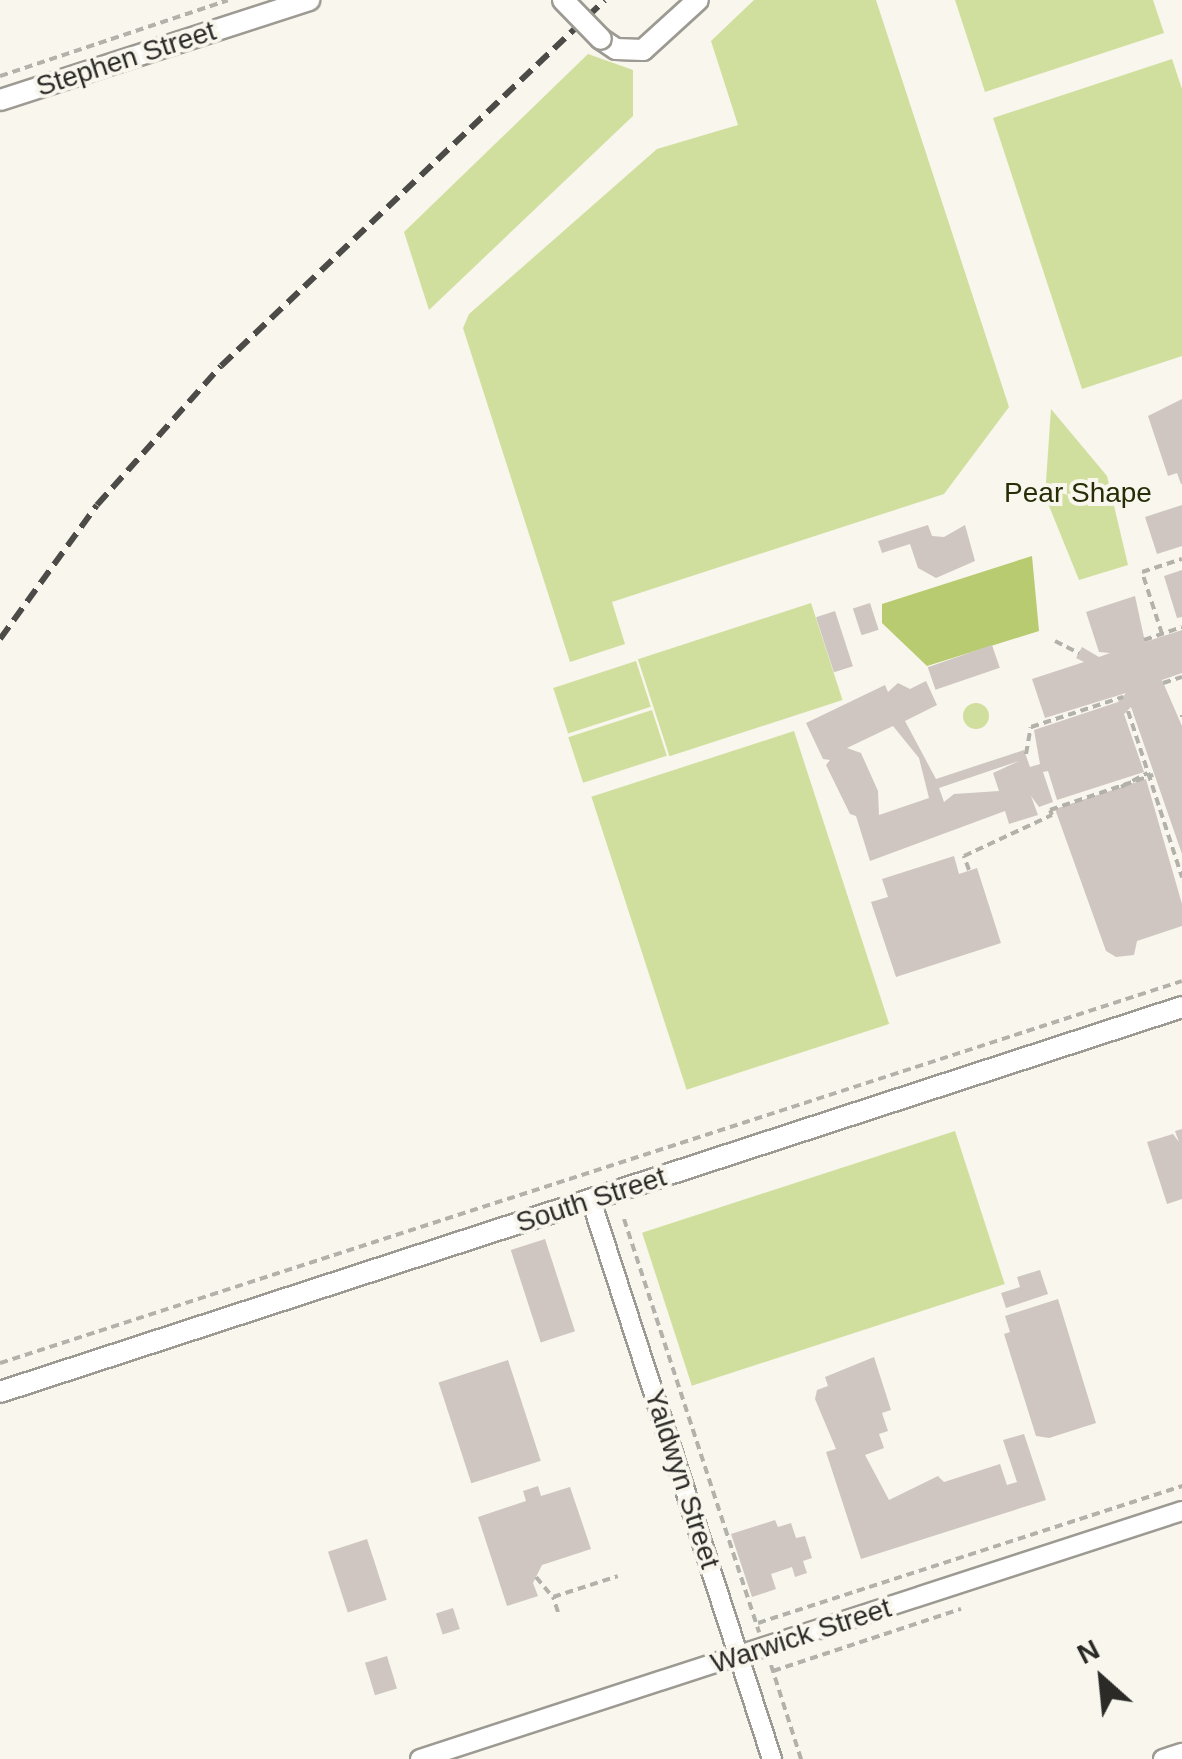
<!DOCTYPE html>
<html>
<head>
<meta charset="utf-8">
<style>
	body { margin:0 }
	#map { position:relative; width:1182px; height:1759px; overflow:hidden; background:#f8f6ed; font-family:Helvetica,sans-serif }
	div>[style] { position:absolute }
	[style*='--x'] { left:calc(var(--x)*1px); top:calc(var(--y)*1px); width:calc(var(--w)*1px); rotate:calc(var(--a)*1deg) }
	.green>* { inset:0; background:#d0df9d; transform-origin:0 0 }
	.round { border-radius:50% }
	.forest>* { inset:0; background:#b8cb70 }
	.building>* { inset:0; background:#cfc6c1; transform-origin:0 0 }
	.path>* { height:4px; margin-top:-2px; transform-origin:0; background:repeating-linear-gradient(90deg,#b2b1aa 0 8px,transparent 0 13px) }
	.roads { filter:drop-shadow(2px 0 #9c9a92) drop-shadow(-2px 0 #9c9a92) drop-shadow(0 2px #9c9a92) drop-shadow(0 -2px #9c9a92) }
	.minor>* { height:18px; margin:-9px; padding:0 9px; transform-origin:9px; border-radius:9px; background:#fff }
	.tertiary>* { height:20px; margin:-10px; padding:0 10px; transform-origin:10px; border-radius:10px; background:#fff }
	.rail>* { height:6px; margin-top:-3px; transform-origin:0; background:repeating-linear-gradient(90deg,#4c4b47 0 15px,transparent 0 23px) }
	.bridges { filter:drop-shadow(2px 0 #9c9a92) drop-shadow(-2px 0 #9c9a92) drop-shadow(0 2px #9c9a92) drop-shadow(0 -2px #9c9a92) }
	.tertiary-bridge>* { height:20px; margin:-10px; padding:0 10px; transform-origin:10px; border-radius:10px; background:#fff }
	span { translate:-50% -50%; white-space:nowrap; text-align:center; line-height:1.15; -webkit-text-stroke:8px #f8f6ed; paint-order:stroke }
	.street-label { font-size:28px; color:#2b2a27 }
	.park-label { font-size:28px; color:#272e07 }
	.north { position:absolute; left:1052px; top:1629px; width:100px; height:100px; -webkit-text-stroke:8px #f8f6ed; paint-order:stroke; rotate:333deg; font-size:28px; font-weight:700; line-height:40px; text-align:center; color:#2b2a27 }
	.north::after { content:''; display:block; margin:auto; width:35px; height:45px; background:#2b2a27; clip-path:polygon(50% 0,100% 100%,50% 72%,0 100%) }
</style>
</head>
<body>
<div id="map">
	<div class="green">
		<div style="clip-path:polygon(754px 0,876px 0,1009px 407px,944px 494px,612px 602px,625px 644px,570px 662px,463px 328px,469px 314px,657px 149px,738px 125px,711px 41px)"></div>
		<div style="clip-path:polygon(955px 0,1153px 0,1164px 33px,985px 92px)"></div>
		<div style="clip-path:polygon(588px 54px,633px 70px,633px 116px,429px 310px,404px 232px)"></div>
		<div style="clip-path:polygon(1172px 59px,1182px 89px,1182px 356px,1082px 389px,993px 118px)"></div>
		<div style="clip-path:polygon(1051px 409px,1107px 476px,1128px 565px,1079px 580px,1045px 496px)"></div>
		<div style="left:811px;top:603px;width:102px;height:182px;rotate:72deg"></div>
		<div style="left:636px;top:661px;width:48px;height:87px;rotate:72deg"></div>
		<div class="round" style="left:963px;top:703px;width:26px;height:26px"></div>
		<div style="left:652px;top:710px;width:48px;height:88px;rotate:72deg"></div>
		<div style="left:794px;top:731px;width:308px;height:213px;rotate:72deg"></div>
		<div style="left:955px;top:1131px;width:161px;height:329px;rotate:72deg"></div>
	</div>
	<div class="forest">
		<div style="clip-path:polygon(1032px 556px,1039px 631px,927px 666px,882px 623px,882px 604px)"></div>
	</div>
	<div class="building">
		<div style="clip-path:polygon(1182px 399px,1182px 484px,1181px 484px,1177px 473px,1168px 476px,1148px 416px)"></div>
		<div style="clip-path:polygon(1182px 505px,1182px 546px,1157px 554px,1145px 517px)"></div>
		<div style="clip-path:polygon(928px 525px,932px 536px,944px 537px,965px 525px,975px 561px,936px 578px,918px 568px,910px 544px,882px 553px,878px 541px)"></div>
		<div style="clip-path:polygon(1182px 570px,1182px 617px,1177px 618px,1164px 576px)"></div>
		<div style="clip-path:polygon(evenodd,1135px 596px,1145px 642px,1182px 630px,1182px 673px,1162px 680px,1182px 726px,1182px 854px,1131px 707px,1124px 714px,1144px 772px,1057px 800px,1048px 771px,1043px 772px,1053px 802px,1039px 807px,1031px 796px,1038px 815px,1009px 824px,1005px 811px,870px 861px,856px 816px,850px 814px,826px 765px,830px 760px,823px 759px,806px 723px,885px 685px,888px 692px,898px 683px,910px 689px,926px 681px,937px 705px,905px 721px,936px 779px,1024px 750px,1030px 767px,1040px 764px,1034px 730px,1118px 702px,1126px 693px,1045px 718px,1032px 679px,1084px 662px,1076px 658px,1082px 647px,1099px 657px,1110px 653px,1099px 652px,1086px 612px,1135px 596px,893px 726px,919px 758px,929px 798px,879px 815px,878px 791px,861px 753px,847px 748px,893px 726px,1135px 596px,1019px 761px,993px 773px,999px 791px,954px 794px,944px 802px,939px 788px,1019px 761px)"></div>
		<div style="left:870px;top:603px;width:28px;height:18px;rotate:72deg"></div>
		<div style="left:835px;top:611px;width:58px;height:20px;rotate:72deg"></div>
		<div style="left:992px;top:645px;width:24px;height:68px;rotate:71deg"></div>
		<div style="clip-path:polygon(1146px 779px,1182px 904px,1182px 926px,1137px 941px,1134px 955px,1116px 957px,1106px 951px,1055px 809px)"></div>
		<div style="clip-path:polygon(954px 856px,959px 874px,977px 868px,1001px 943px,896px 977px,871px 902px,888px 897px,882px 879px)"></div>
		<div style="clip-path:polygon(1182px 1129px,1182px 1199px,1167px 1204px,1147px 1142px,1173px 1134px,1179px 1142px,1175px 1131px)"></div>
		<div style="left:545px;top:1239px;width:97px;height:36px;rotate:72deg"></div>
		<div style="clip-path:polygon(1040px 1270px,1048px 1294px,1006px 1308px,1001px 1293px,1020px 1287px,1017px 1277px)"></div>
		<div style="clip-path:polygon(1058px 1299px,1096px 1423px,1049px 1438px,1036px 1436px,1004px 1334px,1010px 1332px,1005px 1316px)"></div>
		<div style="clip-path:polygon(874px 1357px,891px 1410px,882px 1413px,888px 1431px,879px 1434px,884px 1448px,865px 1455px,889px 1500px,938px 1476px,944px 1482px,1000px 1464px,1007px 1485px,1017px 1482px,1003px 1440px,1024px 1434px,1046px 1500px,861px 1559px,826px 1452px,836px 1449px,815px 1399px,817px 1390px,828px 1386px,825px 1377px)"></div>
		<div style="left:508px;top:1360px;width:106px;height:73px;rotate:72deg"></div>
		<div style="clip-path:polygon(538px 1486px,541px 1496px,570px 1487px,591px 1549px,542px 1565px,533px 1583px,538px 1596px,507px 1606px,478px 1517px,526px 1501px,523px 1491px)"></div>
		<div style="clip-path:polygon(775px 1520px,778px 1527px,791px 1523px,796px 1538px,805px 1536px,812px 1558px,803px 1561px,807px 1573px,795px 1577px,792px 1567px,771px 1574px,776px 1589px,752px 1597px,731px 1534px)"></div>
		<div style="left:367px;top:1539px;width:64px;height:41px;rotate:72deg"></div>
		<div style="left:453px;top:1608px;width:22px;height:18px;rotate:72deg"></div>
		<div style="left:387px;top:1656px;width:34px;height:23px;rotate:73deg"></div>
	</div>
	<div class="path">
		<div style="--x:0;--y:76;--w:240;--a:-18.4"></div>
		<div style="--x:1162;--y:634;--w:65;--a:-107.9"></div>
		<div style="--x:1142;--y:572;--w:42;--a:-18"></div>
		<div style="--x:1144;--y:640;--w:40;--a:-18.9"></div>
		<div style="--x:1055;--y:641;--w:27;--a:27"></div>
		<div style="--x:1163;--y:683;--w:20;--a:-18"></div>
		<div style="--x:1128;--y:711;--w:175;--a:72"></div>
		<div style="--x:1182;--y:715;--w:2;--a:90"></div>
		<div style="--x:1026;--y:754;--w:27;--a:-80"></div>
		<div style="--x:1031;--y:727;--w:97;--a:-18.1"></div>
		<div style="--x:1121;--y:787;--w:30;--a:-28"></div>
		<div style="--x:969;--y:870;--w:15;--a:-110"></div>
		<div style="--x:964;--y:856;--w:97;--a:-25"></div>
		<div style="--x:1052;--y:815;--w:5;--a:-112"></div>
		<div style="--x:1050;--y:810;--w:109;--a:-18.8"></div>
		<div style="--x:624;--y:1219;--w:435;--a:71.9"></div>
		<div style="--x:0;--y:1363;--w:1242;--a:-17.91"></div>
		<div style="--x:536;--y:1577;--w:26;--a:50"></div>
		<div style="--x:558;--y:1612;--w:16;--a:-108"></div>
		<div style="--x:553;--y:1597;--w:68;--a:-17.9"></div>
		<div style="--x:758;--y:1623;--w:446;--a:-17.9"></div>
		<div style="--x:771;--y:1665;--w:99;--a:72.3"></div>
		<div style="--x:773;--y:1671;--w:198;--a:-18.3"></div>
	</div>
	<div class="roads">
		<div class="minor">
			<div style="--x:591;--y:1200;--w:588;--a:72.06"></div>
			<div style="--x:420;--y:1759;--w:801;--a:-18.03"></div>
			<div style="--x:1163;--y:1759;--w:20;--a:-18"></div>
		</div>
		<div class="tertiary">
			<div style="--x:601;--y:39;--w:18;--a:34"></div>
			<div style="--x:616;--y:49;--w:27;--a:2"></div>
			<div style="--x:643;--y:50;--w:74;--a:-42.3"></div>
			<div style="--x:0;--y:100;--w:325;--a:-17.9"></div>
			<div style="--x:0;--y:1392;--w:1243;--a:-18.04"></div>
		</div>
	</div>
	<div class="rail">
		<div style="--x:0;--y:639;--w:165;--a:-54.1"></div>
		<div style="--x:97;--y:505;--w:186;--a:-48.3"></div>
		<div style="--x:221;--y:366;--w:530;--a:-43.63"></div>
	</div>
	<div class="bridges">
		<div class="tertiary-bridge">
			<div style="--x:563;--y:0;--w:54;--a:45.7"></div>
		</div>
	</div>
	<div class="street-label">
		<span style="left:126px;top:59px;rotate:-18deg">Stephen Street</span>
		<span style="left:591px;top:1200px;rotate:-18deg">South Street</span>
		<span style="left:682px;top:1479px;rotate:72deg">Yaldwyn Street</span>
		<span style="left:801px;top:1636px;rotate:-18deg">Warwick Street</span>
	</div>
	<div class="park-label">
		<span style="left:1078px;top:493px">Pear Shape</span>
	</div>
	<div class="north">N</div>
</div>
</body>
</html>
